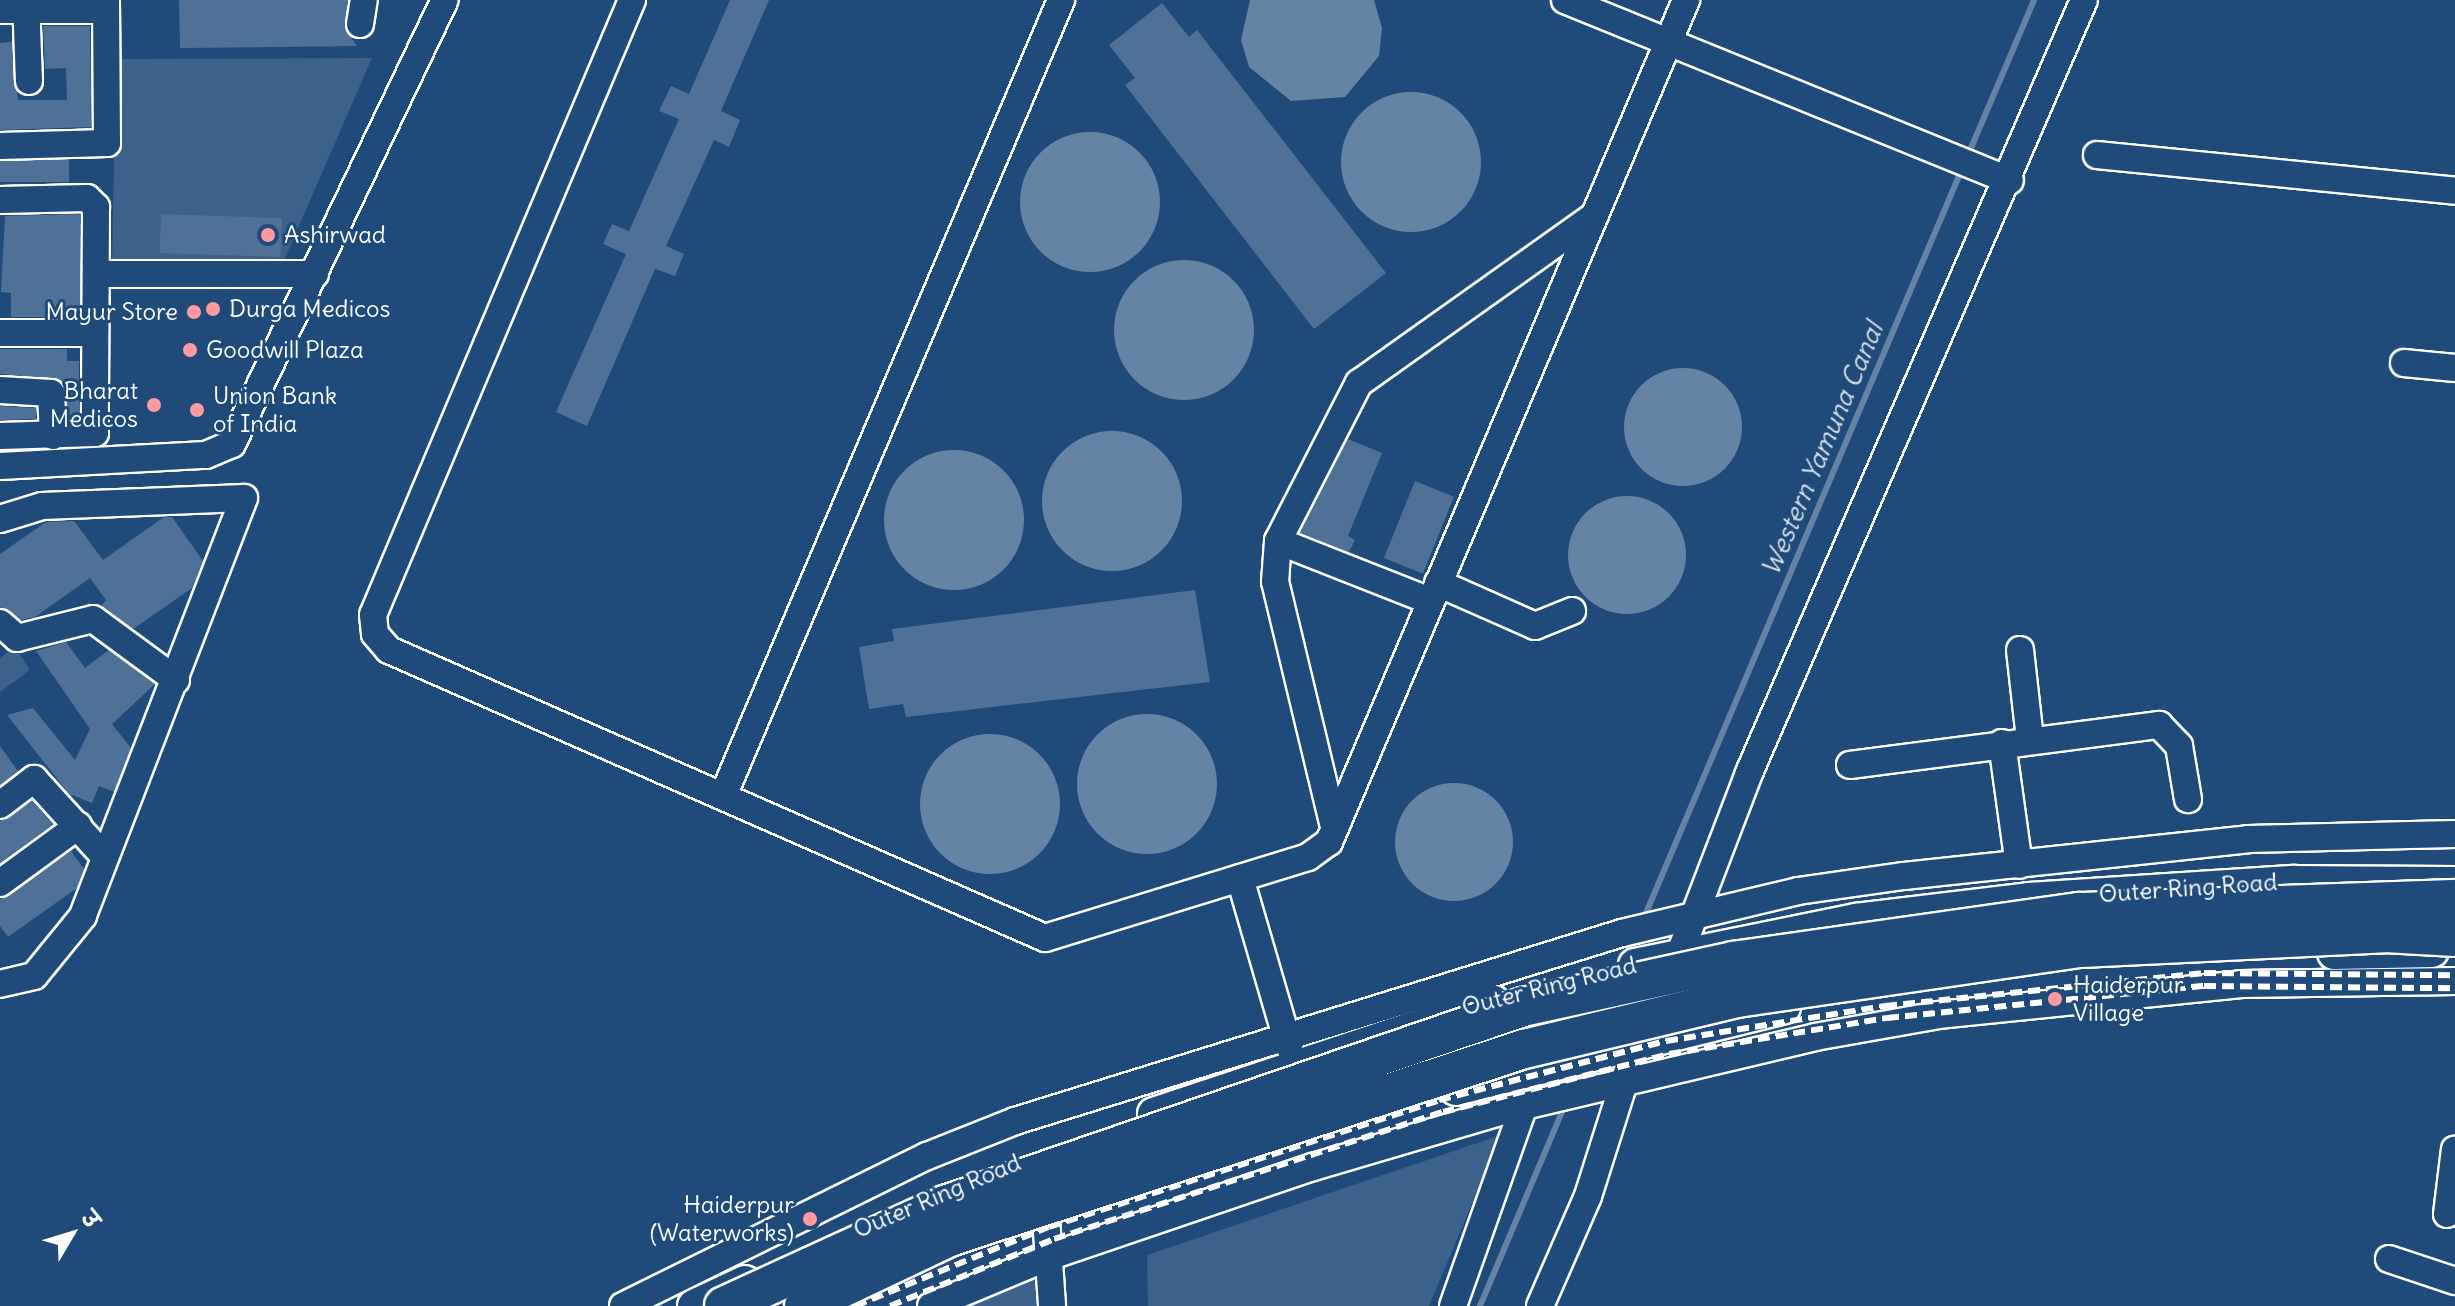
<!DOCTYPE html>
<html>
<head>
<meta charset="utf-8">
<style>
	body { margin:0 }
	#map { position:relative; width:2455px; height:1306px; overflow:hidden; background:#1f4a7a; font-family:Delius,"Playpen Sans Deva",sans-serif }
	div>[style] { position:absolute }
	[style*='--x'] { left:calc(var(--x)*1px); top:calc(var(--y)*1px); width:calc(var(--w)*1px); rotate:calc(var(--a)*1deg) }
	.green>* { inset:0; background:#3c618b }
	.water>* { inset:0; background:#6583a4 }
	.round { border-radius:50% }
	.stream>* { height:6px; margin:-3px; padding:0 3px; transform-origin:3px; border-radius:3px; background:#6583a4 }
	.building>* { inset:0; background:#507197; transform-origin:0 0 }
	.roads { filter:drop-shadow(2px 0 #fff) drop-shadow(-2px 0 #fff) drop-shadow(0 2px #fff) drop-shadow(0 -2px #fff) }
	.minor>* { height:26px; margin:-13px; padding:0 13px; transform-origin:13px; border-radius:13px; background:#1f4a7a }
	.major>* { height:32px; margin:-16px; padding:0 16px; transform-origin:16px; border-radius:16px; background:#1f4a7a }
	.rail>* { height:6px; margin-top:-3px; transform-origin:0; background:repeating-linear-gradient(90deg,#fff 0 12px,transparent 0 18px) }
	.bridges { filter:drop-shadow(2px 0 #fff) drop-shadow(-2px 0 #fff) drop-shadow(0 2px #fff) drop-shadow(0 -2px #fff) }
	.highway-bridge>* { height:38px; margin:-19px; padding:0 19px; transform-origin:19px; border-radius:19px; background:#1f4a7a }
	.dots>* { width:22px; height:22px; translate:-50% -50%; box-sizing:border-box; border:4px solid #1f4a7a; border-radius:50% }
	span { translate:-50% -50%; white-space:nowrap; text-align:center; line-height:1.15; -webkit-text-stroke:6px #1f4a7a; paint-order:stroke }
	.poi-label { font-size:24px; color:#fff }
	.left { translate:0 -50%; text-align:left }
	.right { translate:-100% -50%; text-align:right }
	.street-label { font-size:24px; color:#fff }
	.water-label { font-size:26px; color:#d8e0e8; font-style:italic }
	.north { position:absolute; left:32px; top:1194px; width:80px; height:80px; -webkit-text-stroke:6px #1f4a7a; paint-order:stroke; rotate:52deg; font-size:22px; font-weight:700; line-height:32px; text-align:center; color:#fff }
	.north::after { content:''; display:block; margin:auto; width:28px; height:36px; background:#fff; clip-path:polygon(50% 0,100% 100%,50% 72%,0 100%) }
</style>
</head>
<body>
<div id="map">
	<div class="green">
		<div style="clip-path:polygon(372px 58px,282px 265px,112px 263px,116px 59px)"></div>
		<div style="clip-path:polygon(15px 647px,30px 670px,0 692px,0 658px)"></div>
		<div style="clip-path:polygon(1501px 1135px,1429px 1306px,1148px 1306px,1147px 1255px)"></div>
		<div style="clip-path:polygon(1040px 1276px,1042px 1306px,965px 1306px)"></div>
	</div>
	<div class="water">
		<div style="clip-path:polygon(1250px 0,1374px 0,1382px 28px,1379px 56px,1345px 97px,1291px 101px,1249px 67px,1241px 40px)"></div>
		<div class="round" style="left:1341px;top:92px;width:140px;height:140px"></div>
		<div class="round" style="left:1020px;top:132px;width:140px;height:140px"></div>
		<div class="round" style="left:1114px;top:260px;width:140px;height:140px"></div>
		<div class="round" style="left:1624px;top:368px;width:118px;height:118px"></div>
		<div class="round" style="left:1042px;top:431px;width:140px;height:140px"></div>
		<div class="round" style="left:884px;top:450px;width:140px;height:140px"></div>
		<div class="round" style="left:1568px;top:496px;width:118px;height:118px"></div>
		<div class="round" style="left:1077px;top:714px;width:140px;height:140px"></div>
		<div class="round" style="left:920px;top:734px;width:140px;height:140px"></div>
		<div class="round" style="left:1395px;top:783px;width:118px;height:118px"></div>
	</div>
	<div class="stream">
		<div style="--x:1968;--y:155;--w:168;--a:-66.9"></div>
		<div style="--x:1646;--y:913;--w:808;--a:-66.99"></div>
		<div style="--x:1480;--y:1306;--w:218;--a:-67.1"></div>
	</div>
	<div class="building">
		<div style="clip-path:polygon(179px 0,348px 0,345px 29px,357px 46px,180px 48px)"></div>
		<div style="clip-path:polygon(730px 0,769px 0,721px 111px,740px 120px,729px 147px,714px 140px,666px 246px,684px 254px,675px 276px,655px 269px,587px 426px,556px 412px,626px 254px,603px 244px,612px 224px,629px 231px,679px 119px,659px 111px,671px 86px,689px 94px)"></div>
		<div style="clip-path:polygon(1162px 3px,1189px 37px,1197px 30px,1386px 273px,1314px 329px,1125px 85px,1135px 78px,1109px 45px)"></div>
		<div style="clip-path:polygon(43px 26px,90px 26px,91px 127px,0 130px,0 43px,12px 42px,18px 100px,67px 100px,66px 68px,45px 69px)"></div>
		<div style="left:69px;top:160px;width:22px;height:69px;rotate:90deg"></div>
		<div style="clip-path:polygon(80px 214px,80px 317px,11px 317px,11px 293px,1px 292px,5px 216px)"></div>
		<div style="left:161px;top:214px;width:121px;height:39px;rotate:2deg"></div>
		<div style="clip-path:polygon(0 349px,67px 349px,67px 361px,79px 361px,79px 418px,68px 418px,59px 379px,0 374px)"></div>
		<div style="clip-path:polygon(0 406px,36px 408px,36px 419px,0 420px)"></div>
		<div style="clip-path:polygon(1348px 439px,1382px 453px,1348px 536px,1355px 540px,1349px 552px,1300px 533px)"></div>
		<div style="left:1415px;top:481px;width:42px;height:83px;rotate:22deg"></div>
		<div style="clip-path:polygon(164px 517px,172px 517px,203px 561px,192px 588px,133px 629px,102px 606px,106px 600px,90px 578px,35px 617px,21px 620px,0 607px,0 554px,46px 522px,74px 521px,103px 560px)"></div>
		<div style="clip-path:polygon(1195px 590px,1210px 682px,906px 717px,903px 704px,869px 709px,859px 647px,894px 641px,892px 629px)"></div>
		<div style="clip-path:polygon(66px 642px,85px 668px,109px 650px,155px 684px,112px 724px,131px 748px,114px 792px,99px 786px,92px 803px,69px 794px,7px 715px,33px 708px,75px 760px,90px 729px,36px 651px)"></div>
		<div style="clip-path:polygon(0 746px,18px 771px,0 785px)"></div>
		<div style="clip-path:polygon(32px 801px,53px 824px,0 863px,0 821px)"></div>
		<div style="clip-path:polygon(71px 851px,84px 869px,77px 888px,8px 937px,0 926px,0 899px)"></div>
	</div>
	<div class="roads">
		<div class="minor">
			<div style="--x:26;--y:0;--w:81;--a:87.9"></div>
			<div style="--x:632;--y:0;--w:667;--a:112.84"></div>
			<div style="--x:373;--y:615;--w:19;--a:84"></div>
			<div style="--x:375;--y:634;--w:21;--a:49"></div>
			<div style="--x:389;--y:650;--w:716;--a:23.7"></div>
			<div style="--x:1045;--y:938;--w:275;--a:-17.1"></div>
			<div style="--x:1308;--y:857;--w:26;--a:-36"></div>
			<div style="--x:1329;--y:842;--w:915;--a:-67.02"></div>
			<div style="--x:1565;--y:0;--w:480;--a:22.1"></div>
			<div style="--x:0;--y:10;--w:106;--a:0"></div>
			<div style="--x:360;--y:24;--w:24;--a:-81"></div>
			<div style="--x:0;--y:146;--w:107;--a:-1.6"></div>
			<div style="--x:107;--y:143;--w:143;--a:-90.4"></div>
			<div style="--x:2097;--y:155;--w:360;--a:5.7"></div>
			<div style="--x:0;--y:200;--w:87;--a:-1.3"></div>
			<div style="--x:87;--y:198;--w:13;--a:45"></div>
			<div style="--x:96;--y:207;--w:226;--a:90.3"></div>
			<div style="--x:95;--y:433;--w:95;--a:178.2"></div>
			<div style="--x:96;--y:274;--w:219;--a:0"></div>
			<div style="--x:0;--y:333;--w:95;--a:0"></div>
			<div style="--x:2404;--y:363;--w:51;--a:5.6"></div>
			<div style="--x:0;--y:390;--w:51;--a:3.4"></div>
			<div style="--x:51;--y:393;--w:43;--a:87.3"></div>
			<div style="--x:0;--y:466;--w:206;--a:-3.1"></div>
			<div style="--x:206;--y:455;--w:28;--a:-23"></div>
			<div style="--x:232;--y:444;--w:492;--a:-64.4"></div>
			<div style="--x:0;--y:519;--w:44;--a:-17.2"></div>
			<div style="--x:42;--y:506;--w:202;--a:-2.3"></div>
			<div style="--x:244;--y:498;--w:448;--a:111.1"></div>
			<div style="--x:83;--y:916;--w:77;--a:129.2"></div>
			<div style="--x:34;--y:976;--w:35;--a:167"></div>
			<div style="--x:1278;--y:541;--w:163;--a:21.5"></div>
			<div style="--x:1438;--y:583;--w:106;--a:23.9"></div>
			<div style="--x:1535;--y:626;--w:40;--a:-22"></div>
			<div style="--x:0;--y:623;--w:23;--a:41"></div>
			<div style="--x:17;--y:638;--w:78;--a:-14"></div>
			<div style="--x:93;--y:619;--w:103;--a:36.3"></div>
			<div style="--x:2020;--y:650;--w:90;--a:83.6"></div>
			<div style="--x:2002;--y:743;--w:123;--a:82.1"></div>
			<div style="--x:1850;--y:765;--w:312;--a:-7.4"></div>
			<div style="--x:2159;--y:725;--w:29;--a:46"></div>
			<div style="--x:2179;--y:746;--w:54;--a:80.4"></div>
			<div style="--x:723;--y:796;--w:865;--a:-66.99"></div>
			<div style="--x:0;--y:805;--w:43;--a:-37.4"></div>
			<div style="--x:34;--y:779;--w:105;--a:47.7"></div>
			<div style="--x:1334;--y:827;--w:252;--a:-103.5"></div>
			<div style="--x:1275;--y:582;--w:41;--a:-85.8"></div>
			<div style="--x:1278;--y:541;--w:178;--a:-62.9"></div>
			<div style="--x:1359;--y:383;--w:288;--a:-35.4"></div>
			<div style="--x:1240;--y:878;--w:176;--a:73.8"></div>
			<div style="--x:0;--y:883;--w:97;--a:-36.2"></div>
			<div style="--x:1680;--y:953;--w:193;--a:-69"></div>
			<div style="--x:1749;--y:773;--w:842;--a:-66.57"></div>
			<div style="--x:2447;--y:1214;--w:65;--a:-83"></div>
			<div style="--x:1046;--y:1217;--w:89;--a:86.1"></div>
			<div style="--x:2389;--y:1259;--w:70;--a:18.4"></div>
			<div style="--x:623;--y:1306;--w:339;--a:-26.3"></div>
			<div style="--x:927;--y:1156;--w:95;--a:-21.7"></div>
			<div style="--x:1015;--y:1121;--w:635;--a:-17.21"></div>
			<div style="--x:1622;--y:933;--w:181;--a:-13.4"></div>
			<div style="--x:1798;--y:891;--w:107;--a:-8.1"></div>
			<div style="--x:1904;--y:876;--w:346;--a:-6.1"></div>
			<div style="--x:2248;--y:839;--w:207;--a:-1.4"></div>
			<div style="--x:931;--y:1306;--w:127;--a:-22.7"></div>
			<div style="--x:1048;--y:1257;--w:280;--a:-18.8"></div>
			<div style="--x:1313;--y:1167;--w:202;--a:-16.4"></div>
			<div style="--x:1507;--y:1110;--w:317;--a:-13.3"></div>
			<div style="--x:1815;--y:1037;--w:125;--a:-10.1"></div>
			<div style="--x:1938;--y:1015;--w:305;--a:-5.8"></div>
			<div style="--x:2241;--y:984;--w:214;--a:-0.8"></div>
			<div style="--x:1453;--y:1306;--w:212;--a:-70.5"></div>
			<div style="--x:1540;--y:1306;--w:120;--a:-66.4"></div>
			<div style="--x:1588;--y:1196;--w:132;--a:-72.4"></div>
		</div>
		<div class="major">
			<div style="--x:2334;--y:953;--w:98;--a:-1.2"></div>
			<div style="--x:1635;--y:965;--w:226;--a:-11.5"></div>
			<div style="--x:1856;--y:920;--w:174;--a:-6.9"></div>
			<div style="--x:2029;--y:899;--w:266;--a:-3.7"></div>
			<div style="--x:2294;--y:882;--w:161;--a:0.4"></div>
			<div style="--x:1456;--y:1089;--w:338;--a:-14"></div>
			<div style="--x:1154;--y:1114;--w:357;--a:-18.4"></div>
			<div style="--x:694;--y:1306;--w:56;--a:-25.2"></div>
		</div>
	</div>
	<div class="rail">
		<div style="--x:855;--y:1306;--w:209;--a:-22.2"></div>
		<div style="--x:1049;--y:1227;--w:410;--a:-18"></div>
		<div style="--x:1439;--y:1100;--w:235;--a:-14.6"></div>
		<div style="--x:1666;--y:1041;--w:222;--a:-9.1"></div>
		<div style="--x:1885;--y:1006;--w:321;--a:-5.9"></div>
		<div style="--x:2204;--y:973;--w:251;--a:0.5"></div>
		<div style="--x:890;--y:1306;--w:177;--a:-22.2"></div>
		<div style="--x:1054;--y:1239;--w:409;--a:-18.1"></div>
		<div style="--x:1443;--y:1112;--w:233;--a:-14.4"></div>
		<div style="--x:1669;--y:1054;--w:221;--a:-9.4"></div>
		<div style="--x:1887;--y:1018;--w:319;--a:-5.8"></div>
		<div style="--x:2204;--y:986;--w:251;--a:0.5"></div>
	</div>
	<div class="bridges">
		<div class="highway-bridge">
			<div style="--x:724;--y:1306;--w:243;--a:-24.6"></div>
			<div style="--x:945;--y:1205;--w:611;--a:-18.91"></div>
			<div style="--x:1523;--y:1007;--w:216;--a:-12.3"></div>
			<div style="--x:1734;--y:961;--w:348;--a:-8.1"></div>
			<div style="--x:2079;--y:912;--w:376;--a:-2"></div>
			<div style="--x:804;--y:1306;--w:161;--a:-25.4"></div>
			<div style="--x:949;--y:1237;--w:605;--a:-18.11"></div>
			<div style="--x:1524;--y:1049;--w:219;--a:-13.5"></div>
			<div style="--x:1737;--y:998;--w:348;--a:-8.3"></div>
			<div style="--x:2081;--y:948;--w:304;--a:-2.8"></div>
			<div style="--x:2385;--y:933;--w:70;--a:3.3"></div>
		</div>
	</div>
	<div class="dots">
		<div style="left:268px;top:235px;background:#ff9aa2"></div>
		<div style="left:213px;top:309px;background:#ff9aa2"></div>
		<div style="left:194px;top:312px;background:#ff9aa2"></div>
		<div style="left:190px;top:350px;background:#ff9aa2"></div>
		<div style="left:154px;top:405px;background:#ff9aa2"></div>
		<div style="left:197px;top:410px;background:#ff9aa2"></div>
		<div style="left:2055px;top:999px;background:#ff9aa2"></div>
		<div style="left:810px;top:1219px;background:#ff9aa2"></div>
	</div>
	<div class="poi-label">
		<span class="left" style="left:284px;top:235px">Ashirwad</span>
		<span class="left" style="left:229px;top:309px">Durga Medicos</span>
		<span class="right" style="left:178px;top:312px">Mayur Store</span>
		<span class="left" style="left:206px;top:350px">Goodwill Plaza</span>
		<span class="right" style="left:138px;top:405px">Bharat<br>Medicos</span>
		<span class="left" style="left:213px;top:410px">Union Bank<br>of India</span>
		<span class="left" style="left:2073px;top:999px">Haiderpur<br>Village</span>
		<span class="right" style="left:794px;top:1219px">Haiderpur<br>(Waterworks)</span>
	</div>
	<div class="street-label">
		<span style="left:2188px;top:888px;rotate:-4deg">Outer Ring Road</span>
		<span style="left:1549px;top:986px;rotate:-14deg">Outer Ring Road</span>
		<span style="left:937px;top:1196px;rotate:-23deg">Outer Ring Road</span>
	</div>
	<div class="water-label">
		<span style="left:1822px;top:449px;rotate:-67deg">Western Yamuna Canal</span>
	</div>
	<div class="north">उ</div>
</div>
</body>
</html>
